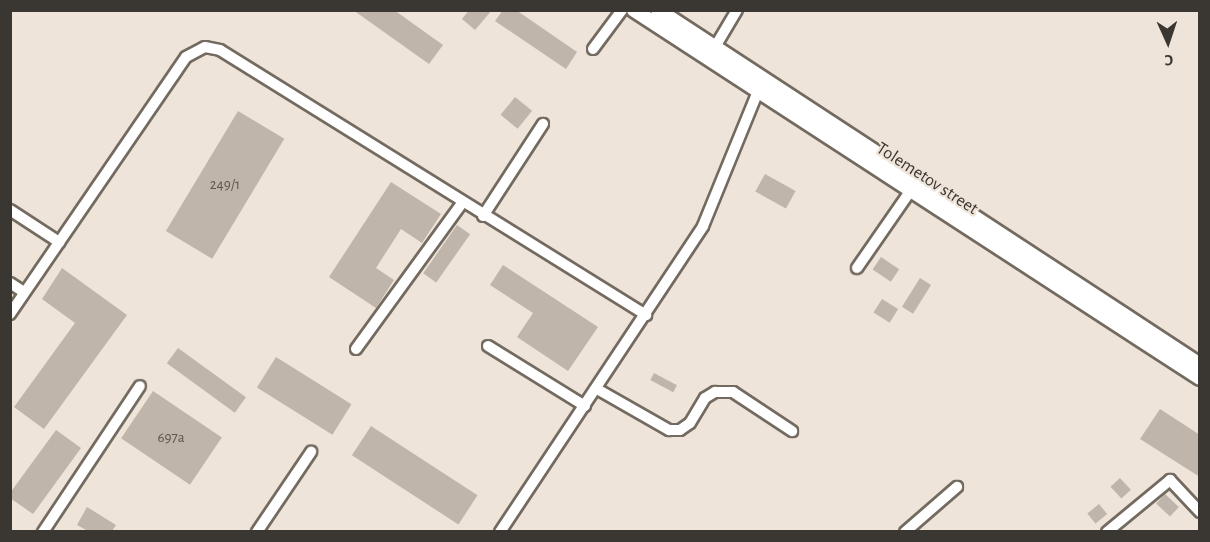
<!DOCTYPE html>
<html>
<head>
<meta charset="utf-8">
<style>
	body { margin:0 }
	#map { position:relative; width:1210px; height:542px; overflow:hidden; background:#eee4d9; font-family:"Alegreya Sans",sans-serif }
	div>[style] { position:absolute }
	[style*='--x'] { left:calc(var(--x)*1px); top:calc(var(--y)*1px); width:calc(var(--w)*1px); rotate:calc(var(--a)*1deg) }
	.building>* { inset:0; background:#bfb5aa; transform-origin:0 0 }
	.roads { filter:drop-shadow(2px 0 #736a60) drop-shadow(-2px 0 #736a60) drop-shadow(0 2px #736a60) drop-shadow(0 -2px #736a60) }
	.minor>* { height:10px; margin:-5px; padding:0 5px; transform-origin:5px; border-radius:5px; background:#fff }
	.major>* { height:14px; margin:-7px; padding:0 7px; transform-origin:7px; border-radius:7px; background:#fff }
	span { translate:-50% -50%; white-space:nowrap; text-align:center; line-height:1.15; -webkit-text-stroke:4.5px #eee4d9; paint-order:stroke }
	.number-label { font-size:15px; color:#5b5650 }
	.number-label span { -webkit-text-stroke-width:0 }
	.street-label { font-size:18px; color:#3a3632 }
	.frame { position:absolute; inset:0; border:12px solid #3a3632; pointer-events:none }
	.north { position:absolute; left:1138px; top:12px; width:60px; height:60px; -webkit-text-stroke:4px #eee4d9; paint-order:stroke; rotate:177deg; font-size:16px; font-weight:700; line-height:24px; text-align:center; color:#3a3632 }
	.north::after { content:''; display:block; margin:auto; width:21px; height:27px; background:#3a3632; clip-path:polygon(50% 0,100% 100%,50% 72%,0 100%) }
</style>
</head>
<body>
<div id="map">
	<div class="building">
		<div style="clip-path:polygon(353px 10px,394px 10px,443px 45px,429px 64px)"></div>
		<div style="clip-path:polygon(469px 10px,492px 10px,475px 30px,462px 19px)"></div>
		<div style="clip-path:polygon(503px 10px,516px 10px,577px 52px,566px 69px,495px 21px)"></div>
		<div style="left:515px;top:97px;width:22px;height:23px;rotate:39deg"></div>
		<div style="left:238px;top:111px;width:54px;height:140px;rotate:31deg"></div>
		<div style="left:765px;top:174px;width:35px;height:20px;rotate:29deg"></div>
		<div style="clip-path:polygon(391px 182px,441px 214px,422px 243px,401px 229px,376px 268px,394px 280px,376px 308px,329px 277px)"></div>
		<div style="left:457px;top:225px;width:16px;height:59px;rotate:35deg"></div>
		<div style="left:881px;top:257px;width:22px;height:15px;rotate:34deg"></div>
		<div style="clip-path:polygon(503px 265px,598px 327px,568px 371px,517px 337px,533px 313px,490px 285px)"></div>
		<div style="clip-path:polygon(62px 268px,127px 315px,44px 429px,14px 407px,75px 323px,42px 299px)"></div>
		<div style="left:920px;top:278px;width:13px;height:34px;rotate:32deg"></div>
		<div style="left:882px;top:299px;width:19px;height:16px;rotate:32deg"></div>
		<div style="left:178px;top:348px;width:84px;height:19px;rotate:36deg"></div>
		<div style="left:276px;top:357px;width:89px;height:36px;rotate:32deg"></div>
		<div style="left:654px;top:373px;width:26px;height:8px;rotate:28deg"></div>
		<div style="left:153px;top:391px;width:83px;height:57px;rotate:34deg"></div>
		<div style="clip-path:polygon(1160px 409px,1200px 435px,1200px 477px,1140px 439px)"></div>
		<div style="left:371px;top:426px;width:127px;height:35px;rotate:33deg"></div>
		<div style="clip-path:polygon(56px 430px,81px 448px,33px 514px,10px 498px,10px 493px)"></div>
		<div style="left:1120px;top:478px;width:16px;height:13px;rotate:47deg"></div>
		<div style="left:1165px;top:494px;width:19px;height:13px;rotate:43deg"></div>
		<div style="left:1099px;top:504px;width:13px;height:15px;rotate:51deg"></div>
		<div style="clip-path:polygon(87px 507px,116px 525px,112px 531px,88px 531px,77px 525px)"></div>
	</div>
	<div class="roads">
		<div class="minor">
			<div style="--x:715;--y:47;--w:43;--a:-59.3"></div>
			<div style="--x:593;--y:49;--w:49;--a:-53.4"></div>
			<div style="--x:10;--y:210;--w:59;--a:33.1"></div>
			<div style="--x:483;--y:216;--w:110;--a:-56.9"></div>
			<div style="--x:857;--y:268;--w:95;--a:-55.3"></div>
			<div style="--x:10;--y:283;--w:17;--a:33"></div>
			<div style="--x:10;--y:314;--w:311;--a:-55.6"></div>
			<div style="--x:186;--y:57;--w:21;--a:-28"></div>
			<div style="--x:205;--y:47;--w:15;--a:11"></div>
			<div style="--x:220;--y:50;--w:502;--a:31.88"></div>
			<div style="--x:488;--y:346;--w:114;--a:31.7"></div>
			<div style="--x:356;--y:349;--w:180;--a:-54"></div>
			<div style="--x:597;--y:389;--w:83;--a:29.7"></div>
			<div style="--x:669;--y:430;--w:11;--a:0"></div>
			<div style="--x:680;--y:430;--w:12;--a:-35"></div>
			<div style="--x:690;--y:423;--w:29;--a:-59"></div>
			<div style="--x:705;--y:398;--w:12;--a:-31"></div>
			<div style="--x:715;--y:392;--w:18;--a:0"></div>
			<div style="--x:733;--y:392;--w:71;--a:33.5"></div>
			<div style="--x:43;--y:532;--w:175;--a:-56.4"></div>
			<div style="--x:257;--y:532;--w:97;--a:-56"></div>
			<div style="--x:500;--y:532;--w:367;--a:-56.4"></div>
			<div style="--x:703;--y:226;--w:153;--a:-67.8"></div>
			<div style="--x:905;--y:532;--w:69;--a:-40.9"></div>
			<div style="--x:1107;--y:532;--w:82;--a:-39.5"></div>
			<div style="--x:1170;--y:480;--w:44;--a:46.8"></div>
		</div>
		<div class="major">
			<div style="--x:634;--y:10;--w:675;--a:33.03"></div>
			<div style="--x:658;--y:10;--w:648;--a:33.22"></div>
		</div>
	</div>
	<div class="number-label">
		<span style="left:225px;top:185px">249/1</span>
		<span style="left:171px;top:438px">697а</span>
	</div>
	<div class="street-label">
		<span style="left:927px;top:179px;rotate:33deg">Tolemetov street</span>
	</div>
	<div class="frame"></div>
	<div class="north">С</div>
</div>
</body>
</html>
